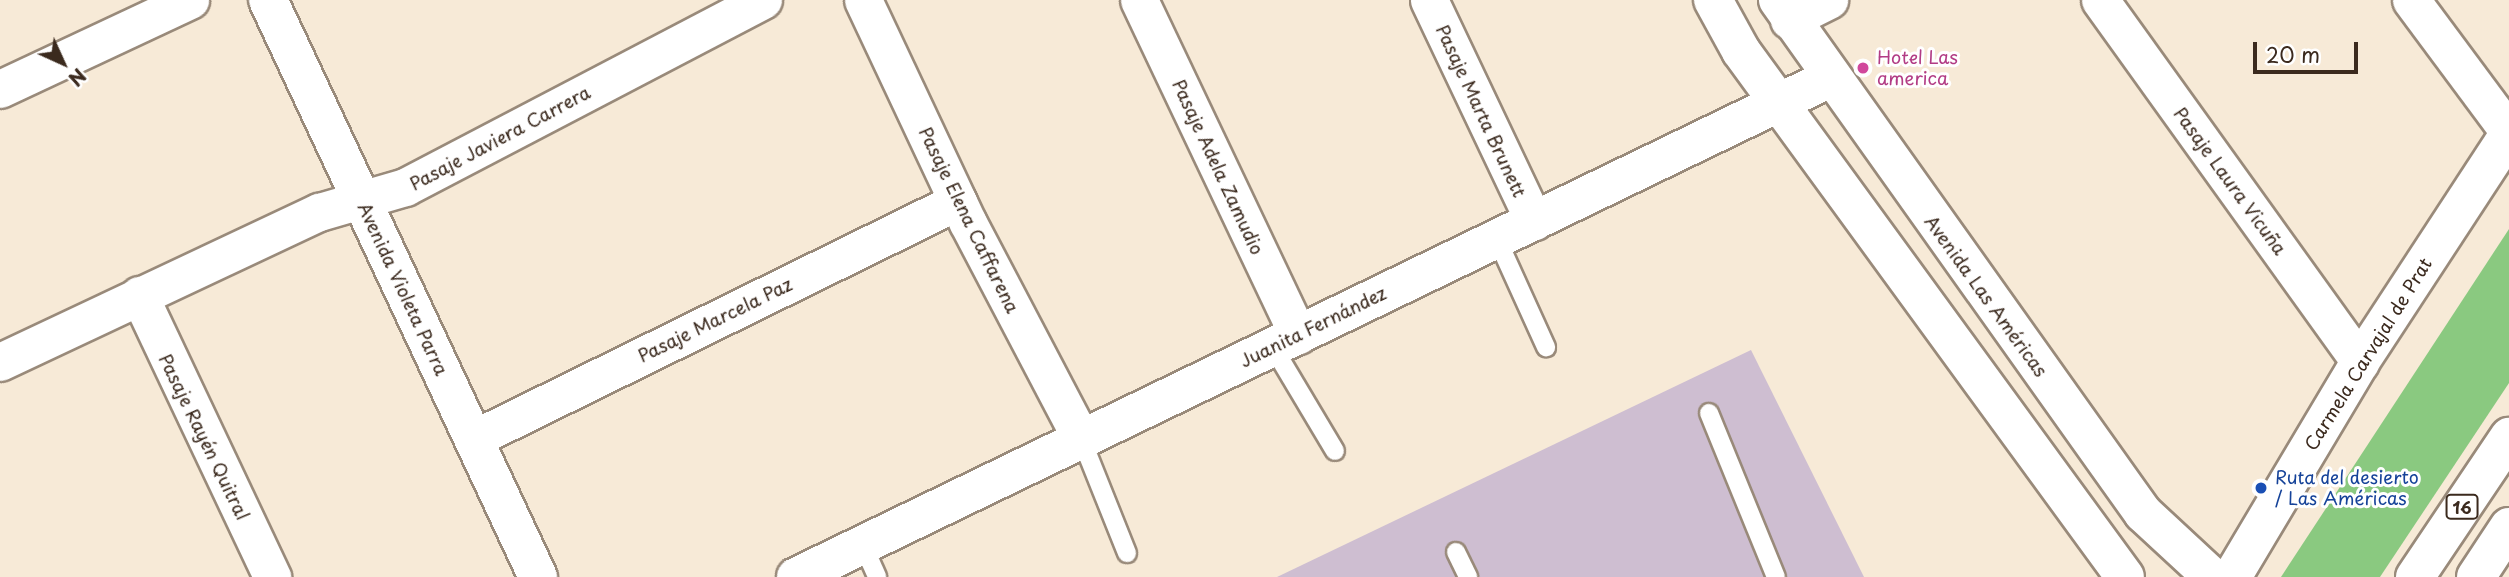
<!DOCTYPE html>
<html>
<head>
<meta charset="utf-8">
<style>
	body { margin:0 }
	#map { position:relative; width:2509px; height:577px; overflow:hidden; background:#f7ead7; font-family:"Playpen Sans",sans-serif }
	div>[style] { position:absolute }
	[style*='--x'] { left:calc(var(--x)*1px); top:calc(var(--y)*1px); width:calc(var(--w)*1px); rotate:calc(var(--a)*1deg) }
	.industrial>* { inset:0; background:#cebed1 }
	.green>* { inset:0; background:#8ac980 }
	.roads { filter:drop-shadow(2px 0 #998a7a) drop-shadow(-2px 0 #998a7a) drop-shadow(0 2px #998a7a) drop-shadow(0 -2px #998a7a) }
	.lane>* { height:18px; margin:-9px; padding:0 9px; transform-origin:9px; border-radius:9px; background:#fff }
	.street>* { height:37px; margin:-18.5px; padding:0 18.5px; transform-origin:18.5px; border-radius:18.5px; background:#fff }
	.secondary>* { height:38px; margin:-19px; padding:0 19px; transform-origin:19px; border-radius:19px; background:#fff }
	.primary>* { height:38px; margin:-19px; padding:0 19px; transform-origin:19px; border-radius:19px; background:#fff }
	.highway>* { height:38px; margin:-19px; padding:0 19px; transform-origin:19px; border-radius:19px; background:#fff }
	.dots>* { width:19px; height:19px; translate:-50% -50%; box-sizing:border-box; border:4px solid #fff; border-radius:50% }
	span { translate:-50% -50%; white-space:nowrap; text-align:center; line-height:1.15; -webkit-text-stroke:6px #fff; paint-order:stroke }
	.shield-label span { padding:2px 5px; background:#fff; border:2px solid; border-radius:5px; -webkit-text-stroke-width:0 }
	.shield-label { font-size:16px; color:#3b2a1e; font-weight:700 }
	.hotel-label { font-size:18px; color:#b23c85 }
	.left { translate:0 -50%; text-align:left }
	.street-label { font-size:18px; color:#3b2a1e }
	.transit-label { font-size:18px; color:#164399 }
	.north { position:absolute; left:28px; top:28px; width:70px; height:70px; -webkit-text-stroke:5px #fff; paint-order:stroke; rotate:135deg; font-size:19px; font-weight:700; line-height:28px; text-align:center; color:#3b2a1e }
	.north::after { content:''; display:block; margin:auto; width:24px; height:32px; background:#3b2a1e; clip-path:polygon(50% 0,100% 100%,50% 72%,0 100%) }
	.scale { position:absolute; left:2253px; top:42px; width:105px; height:32px; box-sizing:border-box; border:4px solid #3b2a1e; border-top:0; padding-left:9px; font-size:21px; line-height:24px; white-space:nowrap; color:#3b2a1e; -webkit-text-stroke:5px #fff; paint-order:stroke }
</style>
</head>
<body>
<div id="map">
	<div class="industrial">
		<div style="clip-path:polygon(1751px 350px,1864px 577px,1277px 577px)"></div>
	</div>
	<div class="green">
		<div style="clip-path:polygon(2509px 229px,2509px 383px,2380px 577px,2281px 577px)"></div>
	</div>
	<div class="roads">
		<div class="lane">
			<div style="--x:1497;--y:239;--w:119;--a:65.6"></div>
			<div style="--x:1273;--y:347;--w:121;--a:59.2"></div>
			<div style="--x:1709;--y:413;--w:177;--a:67.8"></div>
			<div style="--x:1081;--y:438;--w:124;--a:68.2"></div>
			<div style="--x:863;--y:545;--w:35;--a:66"></div>
			<div style="--x:1456;--y:552;--w:28;--a:64"></div>
		</div>
		<div class="street">
			<div style="--x:863;--y:0;--w:246;--a:64.8"></div>
			<div style="--x:968;--y:223;--w:243;--a:62.3"></div>
			<div style="--x:1139;--y:0;--w:371;--a:64.6"></div>
			<div style="--x:1429;--y:0;--w:245;--a:64.6"></div>
			<div style="--x:2100;--y:0;--w:446;--a:54.3"></div>
			<div style="--x:2411;--y:0;--w:164;--a:53.4"></div>
			<div style="--x:1789;--y:20;--w:45;--a:-26.6"></div>
			<div style="--x:0;--y:89;--w:210;--a:-25.1"></div>
			<div style="--x:139;--y:295;--w:312;--a:64.7"></div>
			<div style="--x:0;--y:362;--w:353;--a:-25.2"></div>
			<div style="--x:319;--y:212;--w:90;--a:-16.2"></div>
			<div style="--x:405;--y:187;--w:404;--a:-27.6"></div>
			<div style="--x:473;--y:439;--w:540;--a:-26.14"></div>
		</div>
		<div class="secondary">
			<div style="--x:268;--y:0;--w:637;--a:64.92"></div>
			<div style="--x:796;--y:577;--w:1148;--a:-25.76"></div>
		</div>
		<div class="primary">
			<div style="--x:1713;--y:0;--w:58;--a:61.2"></div>
			<div style="--x:1741;--y:51;--w:651;--a:53.87"></div>
			<div style="--x:1778;--y:0;--w:630;--a:54.57"></div>
			<div style="--x:2143;--y:513;--w:94;--a:42.8"></div>
			<div style="--x:2232;--y:577;--w:250;--a:-59.2"></div>
			<div style="--x:2360;--y:362;--w:272;--a:-56.8"></div>
		</div>
		<div class="highway">
			<div style="--x:2415;--y:577;--w:169;--a:-56.1"></div>
			<div style="--x:2476;--y:577;--w:60;--a:-56.6"></div>
		</div>
	</div>
	<div class="dots">
		<div style="left:1863px;top:68px;background:#d1479c"></div>
		<div style="left:2261px;top:488px;background:#1a4fb4"></div>
	</div>
	<div class="shield-label">
		<span style="left:2462px;top:507px">16</span>
	</div>
	<div class="hotel-label">
		<span class="left" style="left:1877px;top:68px">Hotel Las<br>america</span>
	</div>
	<div class="street-label">
		<span style="left:1481px;top:111px;rotate:65deg">Pasaje Marta Brunett</span>
		<span style="left:500px;top:138px;rotate:-28deg">Pasaje Javiera Carrera</span>
		<span style="left:1218px;top:167px;rotate:65deg">Pasaje Adela Zamudio</span>
		<span style="left:2230px;top:181px;rotate:54deg">Pasaje Laura Vicuña</span>
		<span style="left:969px;top:220px;rotate:64deg">Pasaje Elena Caffarena</span>
		<span style="left:403px;top:289px;rotate:65deg">Avenida Violeta Parra</span>
		<span style="left:1986px;top:296px;rotate:54deg">Avenida Las Américas</span>
		<span style="left:715px;top:320px;rotate:-26deg">Pasaje Marcela Paz</span>
		<span style="left:1313px;top:327px;rotate:-26deg">Juanita Fernández</span>
		<span style="left:2368px;top:354px;rotate:-58deg">Carmela Carvajal de Prat</span>
		<span style="left:204px;top:437px;rotate:64deg">Pasaje Rayén Quitral</span>
	</div>
	<div class="transit-label">
		<span class="left" style="left:2275px;top:488px">Ruta del desierto<br>/ Las Américas</span>
	</div>
	<div class="north">N</div>
	<div class="scale">20 m</div>
</div>
</body>
</html>
